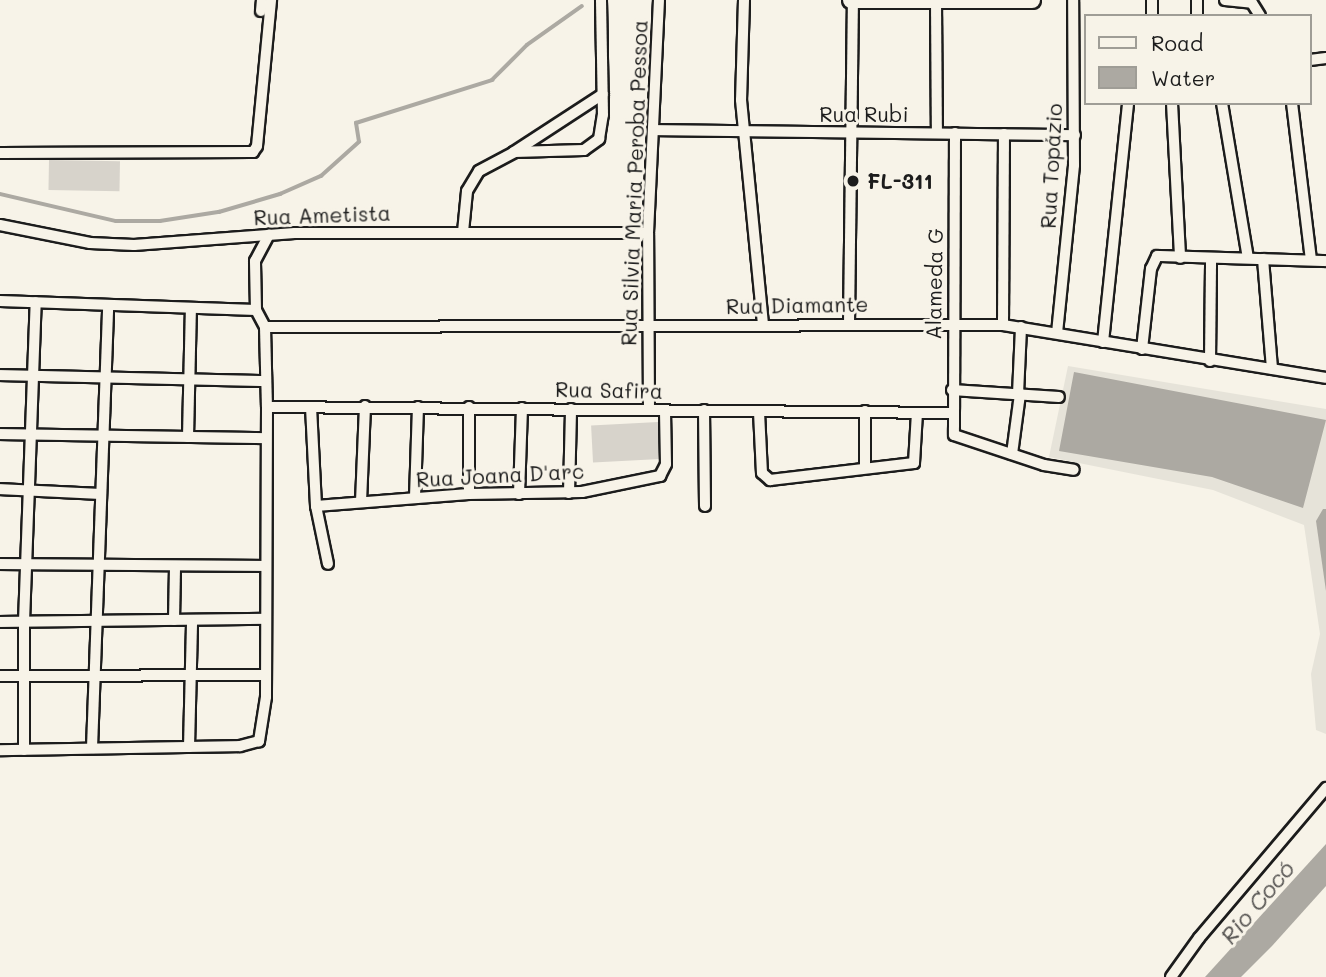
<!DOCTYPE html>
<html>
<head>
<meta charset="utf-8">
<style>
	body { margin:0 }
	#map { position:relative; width:1326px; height:977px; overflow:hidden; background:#f7f3e8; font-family:Mali,sans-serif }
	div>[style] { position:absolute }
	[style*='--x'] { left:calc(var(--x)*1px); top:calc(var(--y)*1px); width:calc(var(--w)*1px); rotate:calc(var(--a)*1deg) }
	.built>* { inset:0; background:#e6e3d9 }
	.green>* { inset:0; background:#d7d3cb; transform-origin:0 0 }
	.water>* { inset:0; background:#aca9a2 }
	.stream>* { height:3.5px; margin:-1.75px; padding:0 1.75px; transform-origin:1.75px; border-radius:1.75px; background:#aca9a2 }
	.roads { filter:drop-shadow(2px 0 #1c1c1c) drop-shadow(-2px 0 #1c1c1c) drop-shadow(0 2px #1c1c1c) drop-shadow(0 -2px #1c1c1c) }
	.street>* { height:10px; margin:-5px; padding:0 5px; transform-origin:5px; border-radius:5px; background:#f7f3e8 }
	.secondary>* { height:16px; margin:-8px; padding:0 8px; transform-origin:8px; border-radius:8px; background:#f7f3e8 }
	.dots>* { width:19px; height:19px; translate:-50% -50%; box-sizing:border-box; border:4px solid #f7f3e8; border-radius:50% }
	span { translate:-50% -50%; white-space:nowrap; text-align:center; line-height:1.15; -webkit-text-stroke:6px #f7f3e8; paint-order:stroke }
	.street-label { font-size:21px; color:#1c1c1c }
	.poi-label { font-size:21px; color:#1c1c1c; font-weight:700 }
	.left { translate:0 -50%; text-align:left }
	.water-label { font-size:23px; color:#565452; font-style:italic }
	.legend { position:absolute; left:1084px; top:14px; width:228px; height:91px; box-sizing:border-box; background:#f7f3e8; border:2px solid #9f9d96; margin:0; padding:9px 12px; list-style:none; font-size:21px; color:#1c1c1c }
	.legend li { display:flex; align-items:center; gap:14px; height:35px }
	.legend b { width:35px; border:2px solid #9f9d96 }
</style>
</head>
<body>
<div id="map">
	<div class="built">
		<div style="clip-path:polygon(1068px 366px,1326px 409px,1326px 734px,1316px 730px,1311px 674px,1320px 634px,1304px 525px,1213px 490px,1049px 457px)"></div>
	</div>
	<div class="green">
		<div style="left:49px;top:160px;width:71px;height:30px;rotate:1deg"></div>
		<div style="left:658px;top:422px;width:37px;height:67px;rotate:87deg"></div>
	</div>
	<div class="water">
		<div style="clip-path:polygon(1074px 372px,1326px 420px,1303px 508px,1212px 477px,1059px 451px)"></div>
		<div style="clip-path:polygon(1323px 509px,1326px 509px,1326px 591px,1316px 521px)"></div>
		<div style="clip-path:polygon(1326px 844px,1326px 886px,1272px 946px,1241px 977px,1205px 977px)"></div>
	</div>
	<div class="stream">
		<div style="--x:0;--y:194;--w:119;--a:13.1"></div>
		<div style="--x:116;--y:221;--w:44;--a:0"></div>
		<div style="--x:160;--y:221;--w:60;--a:-8.7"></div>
		<div style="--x:219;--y:212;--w:64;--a:-16.4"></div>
		<div style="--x:280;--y:194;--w:45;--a:-23.7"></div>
		<div style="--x:321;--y:176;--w:51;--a:-41.8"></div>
		<div style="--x:359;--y:142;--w:19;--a:-99"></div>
		<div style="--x:356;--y:123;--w:143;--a:-17.5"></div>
		<div style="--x:492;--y:80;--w:49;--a:-45"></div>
		<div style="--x:527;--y:45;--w:67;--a:-35.3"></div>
	</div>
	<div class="roads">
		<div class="street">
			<div style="--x:744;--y:0;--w:100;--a:91.7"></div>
			<div style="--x:741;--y:100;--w:224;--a:84.4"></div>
			<div style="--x:1197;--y:0;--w:16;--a:90"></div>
			<div style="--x:1225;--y:0;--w:27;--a:6"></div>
			<div style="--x:1252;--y:3;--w:15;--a:58"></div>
			<div style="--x:936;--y:2;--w:131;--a:89.6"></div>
			<div style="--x:261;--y:11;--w:11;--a:-85"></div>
			<div style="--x:1152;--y:16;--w:16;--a:-90"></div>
			<div style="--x:1310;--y:60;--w:16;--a:-7"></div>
			<div style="--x:1172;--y:103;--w:155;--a:87"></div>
			<div style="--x:1222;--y:103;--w:157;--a:80.5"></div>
			<div style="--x:1292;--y:103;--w:158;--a:83.1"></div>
			<div style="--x:653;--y:130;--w:422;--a:0.7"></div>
			<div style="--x:955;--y:133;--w:302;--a:90.2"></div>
			<div style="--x:954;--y:435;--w:95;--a:18.4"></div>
			<div style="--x:1044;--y:465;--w:30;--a:9"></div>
			<div style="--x:514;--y:152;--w:106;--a:-33.1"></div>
			<div style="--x:0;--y:153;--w:253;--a:-0.2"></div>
			<div style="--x:253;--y:152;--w:7;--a:-56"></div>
			<div style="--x:257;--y:146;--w:147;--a:-84.5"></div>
			<div style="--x:0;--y:225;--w:92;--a:11.3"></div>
			<div style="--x:90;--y:243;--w:44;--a:2.6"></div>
			<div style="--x:134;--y:245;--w:161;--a:-4.3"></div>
			<div style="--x:295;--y:233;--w:353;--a:0"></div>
			<div style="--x:463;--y:232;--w:41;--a:-84.4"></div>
			<div style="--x:467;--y:191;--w:23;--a:-59"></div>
			<div style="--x:479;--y:171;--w:40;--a:-28"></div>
			<div style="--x:514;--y:152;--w:70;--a:-1.6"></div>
			<div style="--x:584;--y:150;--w:19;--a:-36"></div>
			<div style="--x:599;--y:139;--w:24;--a:-81"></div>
			<div style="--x:603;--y:115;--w:115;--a:-91"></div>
			<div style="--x:1263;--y:259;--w:110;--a:85.3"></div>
			<div style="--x:0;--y:301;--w:256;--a:2"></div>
			<div style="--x:256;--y:310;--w:19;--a:62"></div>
			<div style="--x:265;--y:327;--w:80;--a:88.6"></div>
			<div style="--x:267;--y:407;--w:290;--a:90.2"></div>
			<div style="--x:266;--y:697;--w:45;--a:99"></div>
			<div style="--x:259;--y:741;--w:20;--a:165"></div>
			<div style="--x:240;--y:746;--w:240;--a:179"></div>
			<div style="--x:256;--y:310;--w:49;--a:-91.2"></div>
			<div style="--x:255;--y:261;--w:30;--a:-62"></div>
			<div style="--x:849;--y:323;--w:323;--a:-89.3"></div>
			<div style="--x:1003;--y:325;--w:191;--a:-89.7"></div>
			<div style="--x:265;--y:327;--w:738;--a:-0.16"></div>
			<div style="--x:1003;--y:325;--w:327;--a:9.3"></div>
			<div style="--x:1057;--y:333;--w:169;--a:-84.2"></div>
			<div style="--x:1074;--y:165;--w:165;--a:-90.3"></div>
			<div style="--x:1103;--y:342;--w:240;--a:-84"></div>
			<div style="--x:1142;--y:349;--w:81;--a:-83.6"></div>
			<div style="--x:1151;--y:269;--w:14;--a:-65"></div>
			<div style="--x:1157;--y:256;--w:169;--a:1.7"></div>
			<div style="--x:1210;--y:361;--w:101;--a:-89.4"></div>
			<div style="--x:0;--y:375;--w:266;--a:1.3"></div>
			<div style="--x:952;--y:390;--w:107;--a:3.7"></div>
			<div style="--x:1018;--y:394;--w:67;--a:-87.4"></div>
			<div style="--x:267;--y:407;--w:685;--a:0.5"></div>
			<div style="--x:311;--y:407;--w:99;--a:87.1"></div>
			<div style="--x:316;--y:506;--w:59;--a:78.3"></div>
			<div style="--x:649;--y:409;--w:176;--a:-90.3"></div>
			<div style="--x:648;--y:233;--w:233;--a:-87.3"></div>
			<div style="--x:704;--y:410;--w:96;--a:89.4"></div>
			<div style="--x:759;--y:412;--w:61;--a:87.2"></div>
			<div style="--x:762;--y:473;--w:11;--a:41"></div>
			<div style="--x:770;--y:480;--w:145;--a:-6.7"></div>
			<div style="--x:914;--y:463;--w:50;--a:-86.6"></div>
			<div style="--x:0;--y:434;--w:266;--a:0.9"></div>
			<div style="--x:188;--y:437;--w:129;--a:-88.7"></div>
			<div style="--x:1012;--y:454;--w:61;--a:-82.4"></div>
			<div style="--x:865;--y:466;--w:55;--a:-90"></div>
			<div style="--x:0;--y:489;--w:101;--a:2.8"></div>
			<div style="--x:569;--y:493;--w:84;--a:-88.6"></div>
			<div style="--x:469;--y:494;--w:87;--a:-90"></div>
			<div style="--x:519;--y:494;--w:86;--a:-88"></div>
			<div style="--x:415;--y:497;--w:90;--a:-88.1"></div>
			<div style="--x:361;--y:502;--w:96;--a:-87.6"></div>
			<div style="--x:316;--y:506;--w:153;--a:-4.5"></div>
			<div style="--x:469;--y:494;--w:113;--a:-1"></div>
			<div style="--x:582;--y:492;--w:80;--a:-11.6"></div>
			<div style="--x:660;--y:476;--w:13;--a:-63"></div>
			<div style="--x:666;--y:464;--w:54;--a:-91.1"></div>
			<div style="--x:0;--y:564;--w:265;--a:0.4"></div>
			<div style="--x:174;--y:620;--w:53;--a:-88.9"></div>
			<div style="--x:0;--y:622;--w:264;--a:-0.7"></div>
			<div style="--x:0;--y:676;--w:266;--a:-0.2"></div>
			<div style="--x:189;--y:747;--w:127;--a:-88.6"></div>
			<div style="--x:92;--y:748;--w:443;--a:-87.9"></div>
			<div style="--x:24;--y:750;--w:128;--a:-90"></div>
			<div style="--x:24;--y:622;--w:320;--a:-87.9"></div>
			<div style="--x:1171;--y:977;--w:48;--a:-54.3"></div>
			<div style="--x:1199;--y:938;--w:197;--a:-49.7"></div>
		</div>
		<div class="secondary">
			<div style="--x:851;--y:0;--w:181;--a:0"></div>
		</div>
	</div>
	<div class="dots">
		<div style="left:853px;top:181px;background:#1c1c1c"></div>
	</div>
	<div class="street-label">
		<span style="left:864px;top:114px">Rua Rubi</span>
		<span style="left:1051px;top:166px;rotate:-87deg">Rua Topázio</span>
		<span style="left:634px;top:183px;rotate:-88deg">Rua Silvia Maria Peroba Pessoa</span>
		<span style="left:322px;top:215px;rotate:-2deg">Rua Ametista</span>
		<span style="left:934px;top:284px;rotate:-89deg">Alameda G</span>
		<span style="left:797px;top:305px;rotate:-1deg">Rua Diamante</span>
		<span style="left:609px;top:390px;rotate:1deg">Rua Safira</span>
		<span style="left:500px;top:475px;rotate:-3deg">Rua Joana D'arc</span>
	</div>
	<div class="poi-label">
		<span class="left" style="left:867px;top:181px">FL-311</span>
	</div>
	<div class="water-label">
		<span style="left:1257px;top:902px;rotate:-50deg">Rio Cocó</span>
	</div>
	<ul class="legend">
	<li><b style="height:9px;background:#f7f3e8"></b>Road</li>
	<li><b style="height:19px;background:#aca9a2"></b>Water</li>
	</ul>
</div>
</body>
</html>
